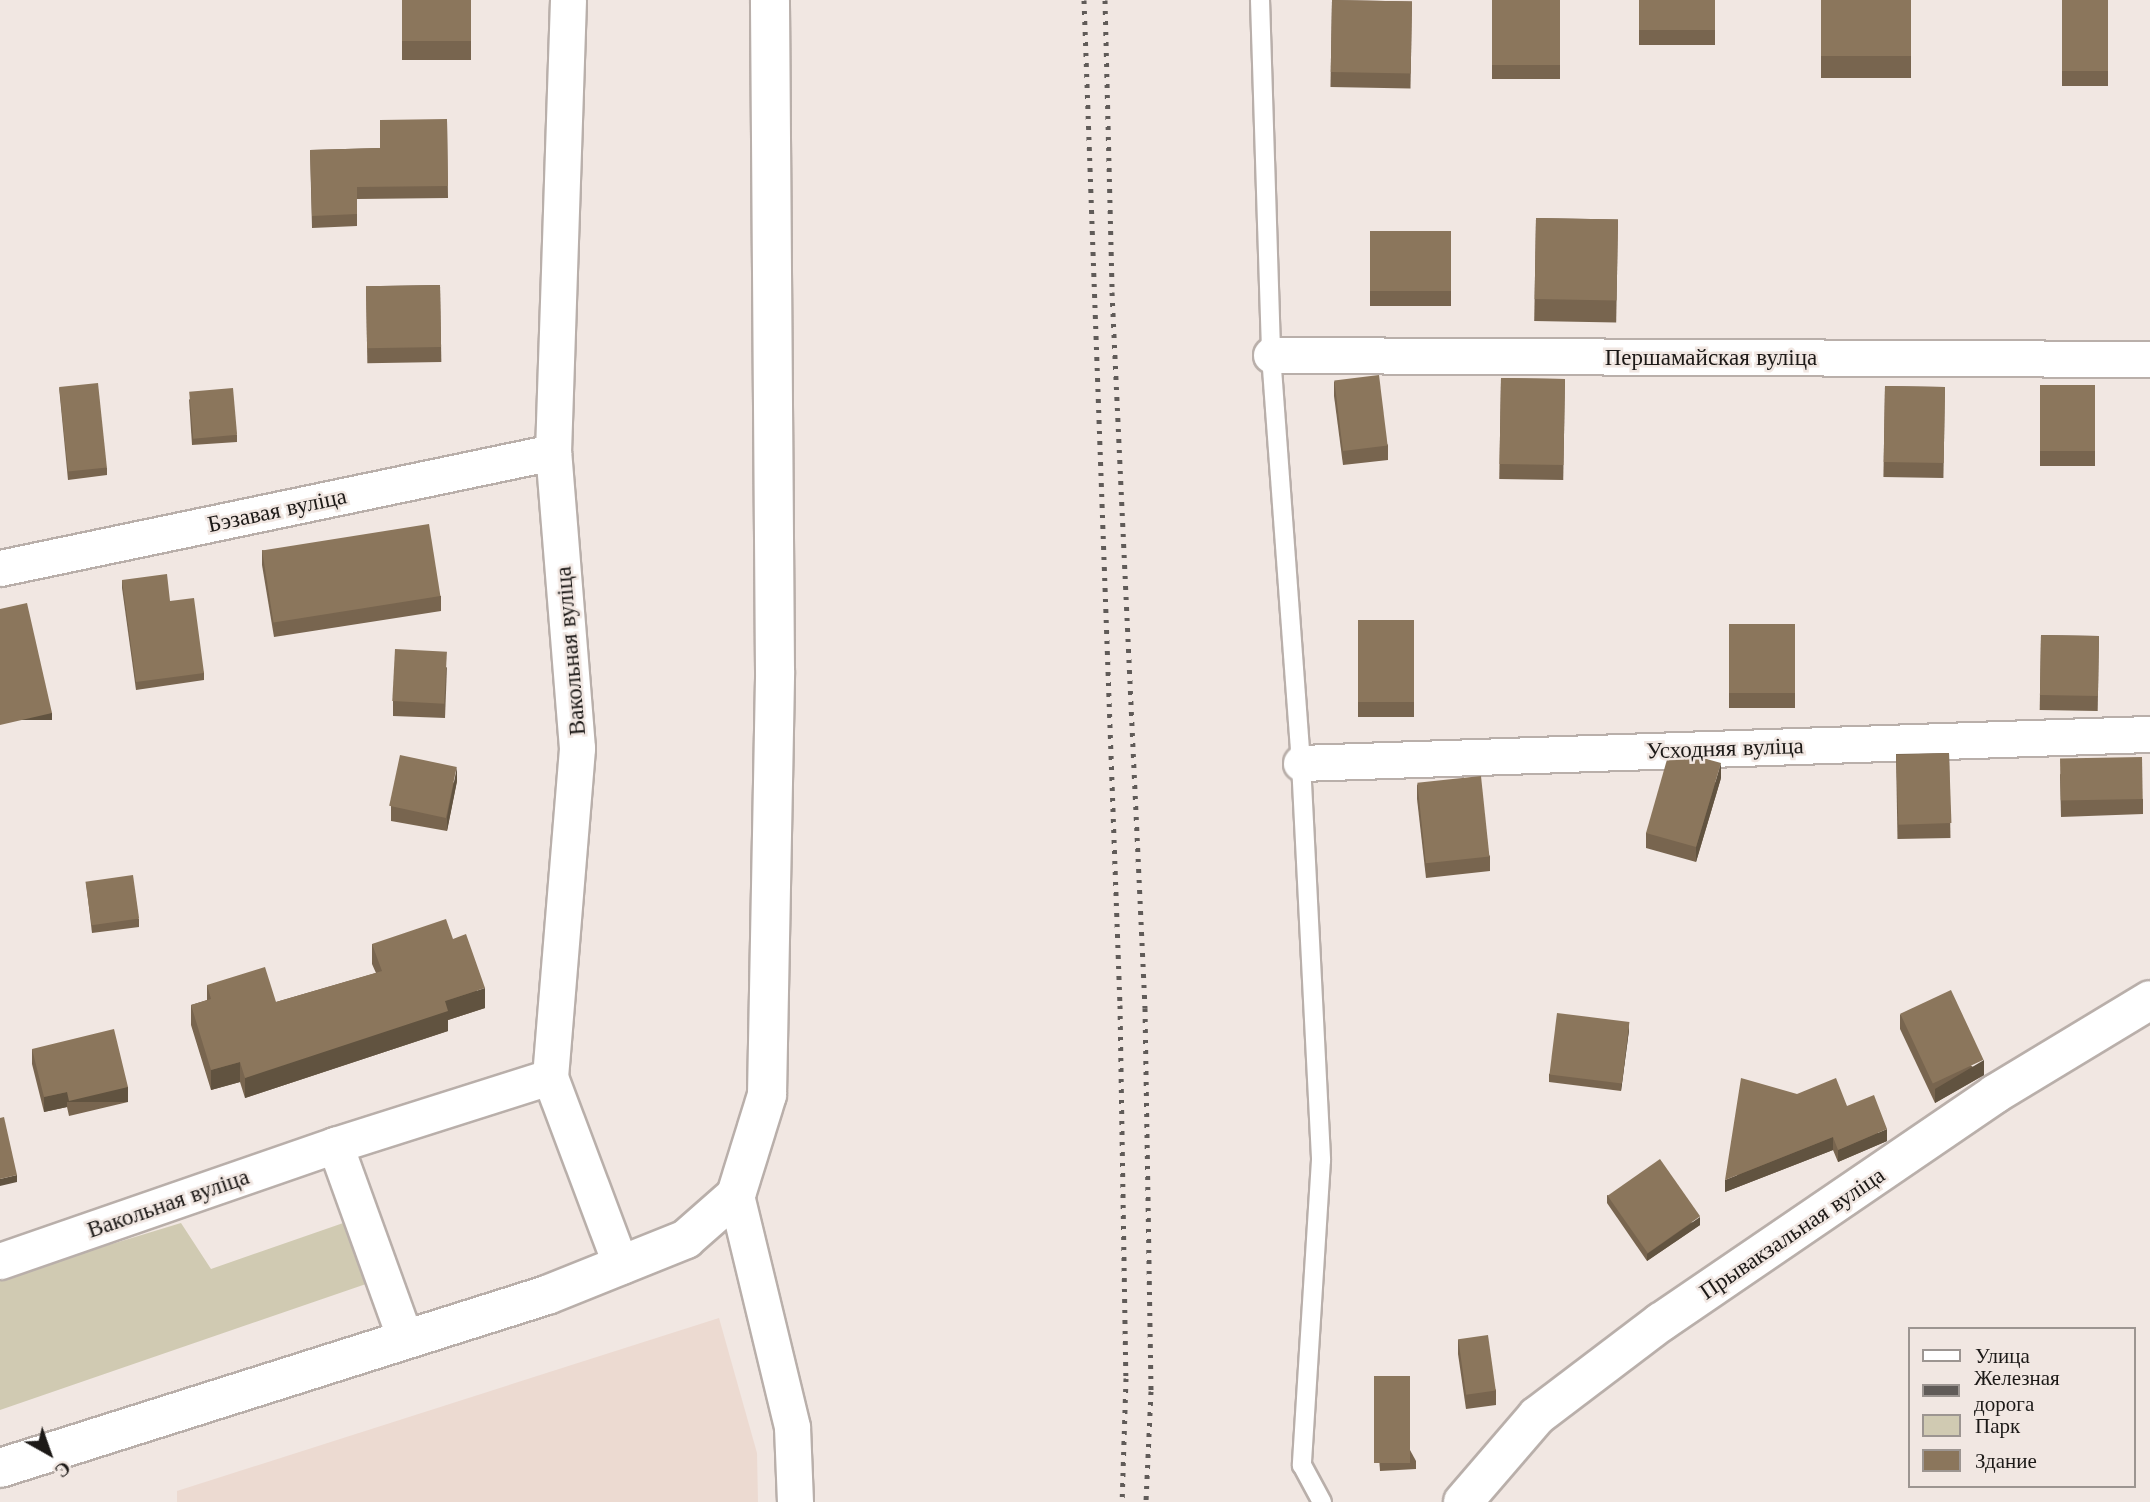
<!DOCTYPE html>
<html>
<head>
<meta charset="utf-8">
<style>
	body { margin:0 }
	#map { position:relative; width:2150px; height:1502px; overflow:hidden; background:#f1e7e2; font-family:"Libre Baskerville",serif }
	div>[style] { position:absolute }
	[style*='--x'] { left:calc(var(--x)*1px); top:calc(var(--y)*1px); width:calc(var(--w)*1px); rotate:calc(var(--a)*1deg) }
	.built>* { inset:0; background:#ecdad1 }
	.green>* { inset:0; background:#d0cab2 }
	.roads { filter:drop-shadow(2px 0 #b9afaa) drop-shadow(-2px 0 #b9afaa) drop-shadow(0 2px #b9afaa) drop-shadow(0 -2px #b9afaa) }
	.lane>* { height:18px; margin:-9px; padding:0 9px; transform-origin:9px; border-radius:9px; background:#fff }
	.street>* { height:35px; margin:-17.5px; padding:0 17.5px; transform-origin:17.5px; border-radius:17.5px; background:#fff }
	.secondary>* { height:38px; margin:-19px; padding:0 19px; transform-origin:19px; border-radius:19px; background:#fff }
	.rail>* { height:5px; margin-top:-2.5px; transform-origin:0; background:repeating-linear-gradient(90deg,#605b58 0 3.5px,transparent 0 10.5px) }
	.wall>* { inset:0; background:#78654f; transform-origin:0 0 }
	.shaded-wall>* { inset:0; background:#615340; transform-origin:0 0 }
	.building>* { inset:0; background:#8b765c; transform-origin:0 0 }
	span { translate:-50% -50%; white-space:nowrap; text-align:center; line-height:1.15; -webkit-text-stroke:5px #f1e7e2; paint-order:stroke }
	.street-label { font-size:23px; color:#1c1917 }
	.legend { position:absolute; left:1908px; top:1327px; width:228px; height:161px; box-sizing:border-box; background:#f1e7e2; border:2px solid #9c9591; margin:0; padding:9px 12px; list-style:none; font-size:21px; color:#1c1917 }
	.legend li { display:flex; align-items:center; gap:14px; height:35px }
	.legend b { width:35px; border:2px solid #9c9591 }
	.north { position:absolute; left:14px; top:1418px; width:70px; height:70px; -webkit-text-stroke:5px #f1e7e2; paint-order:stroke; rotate:140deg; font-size:19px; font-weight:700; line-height:28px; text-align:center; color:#1c1917 }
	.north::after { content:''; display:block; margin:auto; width:24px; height:32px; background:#1c1917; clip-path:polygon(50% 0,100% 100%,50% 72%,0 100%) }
</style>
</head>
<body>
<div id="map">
	<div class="built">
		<div style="clip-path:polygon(719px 1318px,757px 1453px,758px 1502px,177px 1502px,177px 1491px)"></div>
	</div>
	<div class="green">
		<div style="clip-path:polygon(349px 1221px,366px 1284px,0 1410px,0 1278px,181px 1223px,211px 1269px)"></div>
	</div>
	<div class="roads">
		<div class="lane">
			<div style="--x:1260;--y:0;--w:355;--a:88.2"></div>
			<div style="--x:1271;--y:355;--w:409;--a:85.8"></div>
			<div style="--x:1301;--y:763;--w:398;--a:87.1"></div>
			<div style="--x:1321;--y:1160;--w:306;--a:93.6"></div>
			<div style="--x:1302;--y:1465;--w:42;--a:61.6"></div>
		</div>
		<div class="street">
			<div style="--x:1271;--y:355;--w:879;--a:0.26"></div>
			<div style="--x:0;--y:568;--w:565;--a:-11.85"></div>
			<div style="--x:1301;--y:763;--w:849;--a:-1.96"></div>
			<div style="--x:550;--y:1077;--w:202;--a:69.4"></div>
			<div style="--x:335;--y:1145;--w:205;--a:70.1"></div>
			<div style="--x:736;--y:1195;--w:239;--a:76.4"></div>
			<div style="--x:792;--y:1427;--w:75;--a:87.7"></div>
			<div style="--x:0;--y:1261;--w:355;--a:-19.1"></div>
			<div style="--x:335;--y:1145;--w:225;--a:-17.6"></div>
			<div style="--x:550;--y:1077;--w:330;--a:-85.3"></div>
			<div style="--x:577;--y:748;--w:297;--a:-94.6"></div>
			<div style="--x:553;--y:452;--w:452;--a:-88.1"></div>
		</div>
		<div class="secondary">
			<div style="--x:0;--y:1468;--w:574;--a:-17.55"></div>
			<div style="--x:547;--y:1295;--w:150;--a:-21.9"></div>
			<div style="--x:686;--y:1239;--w:67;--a:-41.3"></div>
			<div style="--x:736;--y:1195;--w:105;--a:-72.8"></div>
			<div style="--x:767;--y:1095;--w:424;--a:-88.9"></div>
			<div style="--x:775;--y:671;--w:671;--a:-90.43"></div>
			<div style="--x:1463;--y:1502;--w:113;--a:-49.3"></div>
			<div style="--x:1537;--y:1416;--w:156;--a:-37.2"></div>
			<div style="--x:1661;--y:1322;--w:404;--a:-34.3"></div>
			<div style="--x:1995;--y:1094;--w:181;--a:-31.2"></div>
		</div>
	</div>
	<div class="rail">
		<div style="--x:1084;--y:0;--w:1006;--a:87.95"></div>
		<div style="--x:1120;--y:1005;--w:373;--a:89.1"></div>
		<div style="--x:1126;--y:1378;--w:124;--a:91.8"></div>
		<div style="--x:1105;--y:0;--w:292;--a:88.6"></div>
		<div style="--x:1112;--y:292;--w:717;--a:87.36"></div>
		<div style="--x:1145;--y:1008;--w:383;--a:89.1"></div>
		<div style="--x:1151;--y:1391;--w:111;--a:92.6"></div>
	</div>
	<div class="wall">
		<div style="left:402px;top:0;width:69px;height:60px"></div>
		<div style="left:1332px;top:0;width:80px;height:87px;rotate:1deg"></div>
		<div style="left:1492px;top:0;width:68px;height:79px"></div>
		<div style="left:1639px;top:0;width:76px;height:45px"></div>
		<div style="left:1821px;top:0;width:90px;height:78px"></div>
		<div style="left:2062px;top:0;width:46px;height:86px"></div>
		<div style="clip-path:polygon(447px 119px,448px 198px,357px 199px,357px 226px,312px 228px,310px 150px,380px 148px)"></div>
		<div style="left:1536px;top:218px;width:82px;height:103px;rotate:1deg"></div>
		<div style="left:1370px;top:231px;width:81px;height:75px"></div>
		<div style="left:440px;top:285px;width:77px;height:74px;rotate:89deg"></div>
		<div style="left:1501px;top:378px;width:64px;height:101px;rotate:1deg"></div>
		<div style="clip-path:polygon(1334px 381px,1388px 445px,1388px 460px,1343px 465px,1334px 396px)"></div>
		<div style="left:2040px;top:385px;width:55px;height:81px"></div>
		<div style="left:1885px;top:386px;width:60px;height:91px;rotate:1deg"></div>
		<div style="clip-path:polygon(59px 387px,107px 468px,107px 475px,68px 480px)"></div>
		<div style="clip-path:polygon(189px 399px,237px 435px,237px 442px,192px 445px)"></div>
		<div style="clip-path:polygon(262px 550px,441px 596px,441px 611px,274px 637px,262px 565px)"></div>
		<div style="clip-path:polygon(122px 580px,170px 601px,204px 673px,204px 680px,136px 690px,122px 588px)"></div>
		<div style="left:1358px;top:620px;width:56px;height:97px"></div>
		<div style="left:1729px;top:624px;width:66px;height:84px"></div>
		<div style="left:2041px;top:635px;width:58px;height:75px;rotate:1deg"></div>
		<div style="clip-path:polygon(447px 667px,445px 718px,393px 716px,393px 701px)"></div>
		<div style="left:1949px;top:753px;width:85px;height:53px;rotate:89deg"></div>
		<div style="clip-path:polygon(2060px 774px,2143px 799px,2143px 814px,2061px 817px)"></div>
		<div style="clip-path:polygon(1721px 778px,1696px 862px,1646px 848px,1646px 833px)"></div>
		<div style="clip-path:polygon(457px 781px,447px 831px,391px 821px,391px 806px)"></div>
		<div style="clip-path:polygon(1417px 784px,1490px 856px,1490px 871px,1426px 878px,1417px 799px)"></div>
		<div style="clip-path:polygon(86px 882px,139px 919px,139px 927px,92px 933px)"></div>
		<div style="clip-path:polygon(453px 939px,485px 1008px,448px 1020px,448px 1031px,245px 1098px,240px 1082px,211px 1090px,191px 1025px,191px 1005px,207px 1000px,207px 985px,276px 1002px,376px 973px,372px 964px,372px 944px)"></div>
		<div style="clip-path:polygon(1900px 1014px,1984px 1075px,1935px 1103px,1900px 1029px)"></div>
		<div style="clip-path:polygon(1629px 1030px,1621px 1091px,1549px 1082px,1549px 1074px)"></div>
		<div style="clip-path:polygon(32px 1049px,128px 1102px,69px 1116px,67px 1107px,44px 1112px,32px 1064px)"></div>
		<div style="clip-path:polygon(1797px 1094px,1847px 1106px,1887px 1141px,1838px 1162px,1833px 1150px,1725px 1192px)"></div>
		<div style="clip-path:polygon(1607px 1195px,1700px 1225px,1647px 1261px,1607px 1203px)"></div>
		<div style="clip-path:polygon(1458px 1339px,1496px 1390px,1496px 1405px,1466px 1409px,1458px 1354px)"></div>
		<div style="clip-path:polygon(1374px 1384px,1416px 1461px,1416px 1469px,1380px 1471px)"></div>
	</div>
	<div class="shaded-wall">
		<div style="left:52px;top:713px;width:7px;height:53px;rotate:90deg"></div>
		<div style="clip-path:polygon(1721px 763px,1721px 778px,1696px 862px,1696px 847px)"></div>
		<div style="clip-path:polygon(457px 767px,457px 781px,447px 831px,447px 817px)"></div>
		<div style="clip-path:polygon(485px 988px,485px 1008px,448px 1020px,448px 1031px,245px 1098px,245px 1078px,445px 1001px)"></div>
		<div style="clip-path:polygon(1629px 1022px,1629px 1030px,1621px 1091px,1621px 1084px)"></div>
		<div style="clip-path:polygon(1984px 1060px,1984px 1075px,1935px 1103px,1935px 1089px)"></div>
		<div style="clip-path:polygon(240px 1062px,240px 1082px,211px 1090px,211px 1070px)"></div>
		<div style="left:128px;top:1087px;width:15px;height:61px;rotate:90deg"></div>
		<div style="clip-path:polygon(67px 1092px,67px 1107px,44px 1112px,44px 1097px)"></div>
		<div style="clip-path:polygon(1887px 1129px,1887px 1141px,1838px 1162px,1838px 1150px)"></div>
		<div style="clip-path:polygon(1833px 1137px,1833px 1150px,1725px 1192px,1725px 1180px)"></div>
		<div style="clip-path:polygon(17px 1175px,17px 1182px,0 1186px,0 1179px)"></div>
		<div style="clip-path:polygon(1700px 1217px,1700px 1225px,1647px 1261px,1647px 1254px)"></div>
	</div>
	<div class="building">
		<div style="left:402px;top:0;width:69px;height:41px"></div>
		<div style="left:1332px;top:0;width:80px;height:72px;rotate:1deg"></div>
		<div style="left:1492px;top:0;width:68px;height:65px"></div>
		<div style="left:1639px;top:0;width:76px;height:30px"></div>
		<div style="left:1821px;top:0;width:90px;height:56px"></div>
		<div style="left:2062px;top:0;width:46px;height:71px"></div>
		<div style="clip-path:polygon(447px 119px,448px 186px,357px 187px,357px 214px,312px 216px,310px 150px,380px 148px,380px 120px)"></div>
		<div style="left:1536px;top:218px;width:82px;height:81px;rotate:1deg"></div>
		<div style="left:1370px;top:231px;width:81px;height:60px"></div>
		<div style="left:440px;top:285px;width:62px;height:74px;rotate:89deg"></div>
		<div style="left:1379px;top:375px;width:71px;height:45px;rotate:83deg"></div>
		<div style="left:1501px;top:378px;width:64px;height:86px;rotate:1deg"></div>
		<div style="left:98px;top:383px;width:85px;height:39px;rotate:84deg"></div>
		<div style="left:2040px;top:385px;width:55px;height:66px"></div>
		<div style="left:1885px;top:386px;width:60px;height:76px;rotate:1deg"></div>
		<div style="left:233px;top:388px;width:47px;height:44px;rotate:85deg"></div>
		<div style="left:429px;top:524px;width:73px;height:169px;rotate:81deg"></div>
		<div style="clip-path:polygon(167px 574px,170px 601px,194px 598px,204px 673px,136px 682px,122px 580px)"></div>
		<div style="clip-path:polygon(27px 603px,52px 713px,0 725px,0 609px)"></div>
		<div style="left:1358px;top:620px;width:56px;height:82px"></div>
		<div style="left:1729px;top:624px;width:66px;height:69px"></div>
		<div style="left:2041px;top:635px;width:58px;height:60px;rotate:1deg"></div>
		<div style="left:395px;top:649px;width:52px;height:52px;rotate:3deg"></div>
		<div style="left:1949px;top:753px;width:70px;height:53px;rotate:88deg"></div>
		<div style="left:400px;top:755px;width:58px;height:52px;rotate:12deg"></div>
		<div style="clip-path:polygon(1692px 755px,1721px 763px,1696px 847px,1646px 833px,1668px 756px)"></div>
		<div style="left:2142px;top:757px;width:42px;height:82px;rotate:89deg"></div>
		<div style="left:1481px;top:776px;width:81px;height:64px;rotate:84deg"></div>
		<div style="left:133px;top:875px;width:44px;height:48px;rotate:82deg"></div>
		<div style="clip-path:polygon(446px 919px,453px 939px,466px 934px,485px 988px,445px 1001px,448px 1011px,245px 1078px,240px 1062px,211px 1070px,191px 1005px,211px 999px,207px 985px,265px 967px,276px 1002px,382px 971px,372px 944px)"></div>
		<div style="left:1951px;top:990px;width:77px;height:56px;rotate:65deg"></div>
		<div style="left:1557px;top:1013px;width:73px;height:62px;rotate:7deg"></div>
		<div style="clip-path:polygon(114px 1029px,128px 1087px,69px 1101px,67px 1092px,44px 1097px,32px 1049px)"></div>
		<div style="clip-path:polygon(1741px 1078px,1797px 1094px,1836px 1078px,1847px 1106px,1874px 1095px,1887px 1129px,1838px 1150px,1833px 1137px,1725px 1180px)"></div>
		<div style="clip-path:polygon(4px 1117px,17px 1175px,0 1179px,0 1118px)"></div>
		<div style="left:1660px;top:1159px;width:70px;height:64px;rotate:55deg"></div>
		<div style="left:1488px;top:1335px;width:56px;height:30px;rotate:82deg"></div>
		<div style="left:1374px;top:1376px;width:36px;height:87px"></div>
	</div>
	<div class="street-label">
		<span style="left:1711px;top:357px">Першамайская вуліца</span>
		<span style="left:277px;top:510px;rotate:-12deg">Бэзавая вуліца</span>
		<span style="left:570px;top:651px;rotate:-95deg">Вакольная вуліца</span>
		<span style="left:1725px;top:748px;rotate:-2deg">Усходняя вуліца</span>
		<span style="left:168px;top:1203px;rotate:-19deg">Вакольная вуліца</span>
		<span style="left:1792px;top:1233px;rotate:-34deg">Прывакзальная вуліца</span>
	</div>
	<ul class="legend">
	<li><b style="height:9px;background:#fff"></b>Улица</li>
	<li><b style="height:9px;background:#605b58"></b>Железная дорога</li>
	<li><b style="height:19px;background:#d0cab2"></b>Парк</li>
	<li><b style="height:19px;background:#8b765c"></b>Здание</li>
	</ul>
	<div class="north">С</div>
</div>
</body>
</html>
